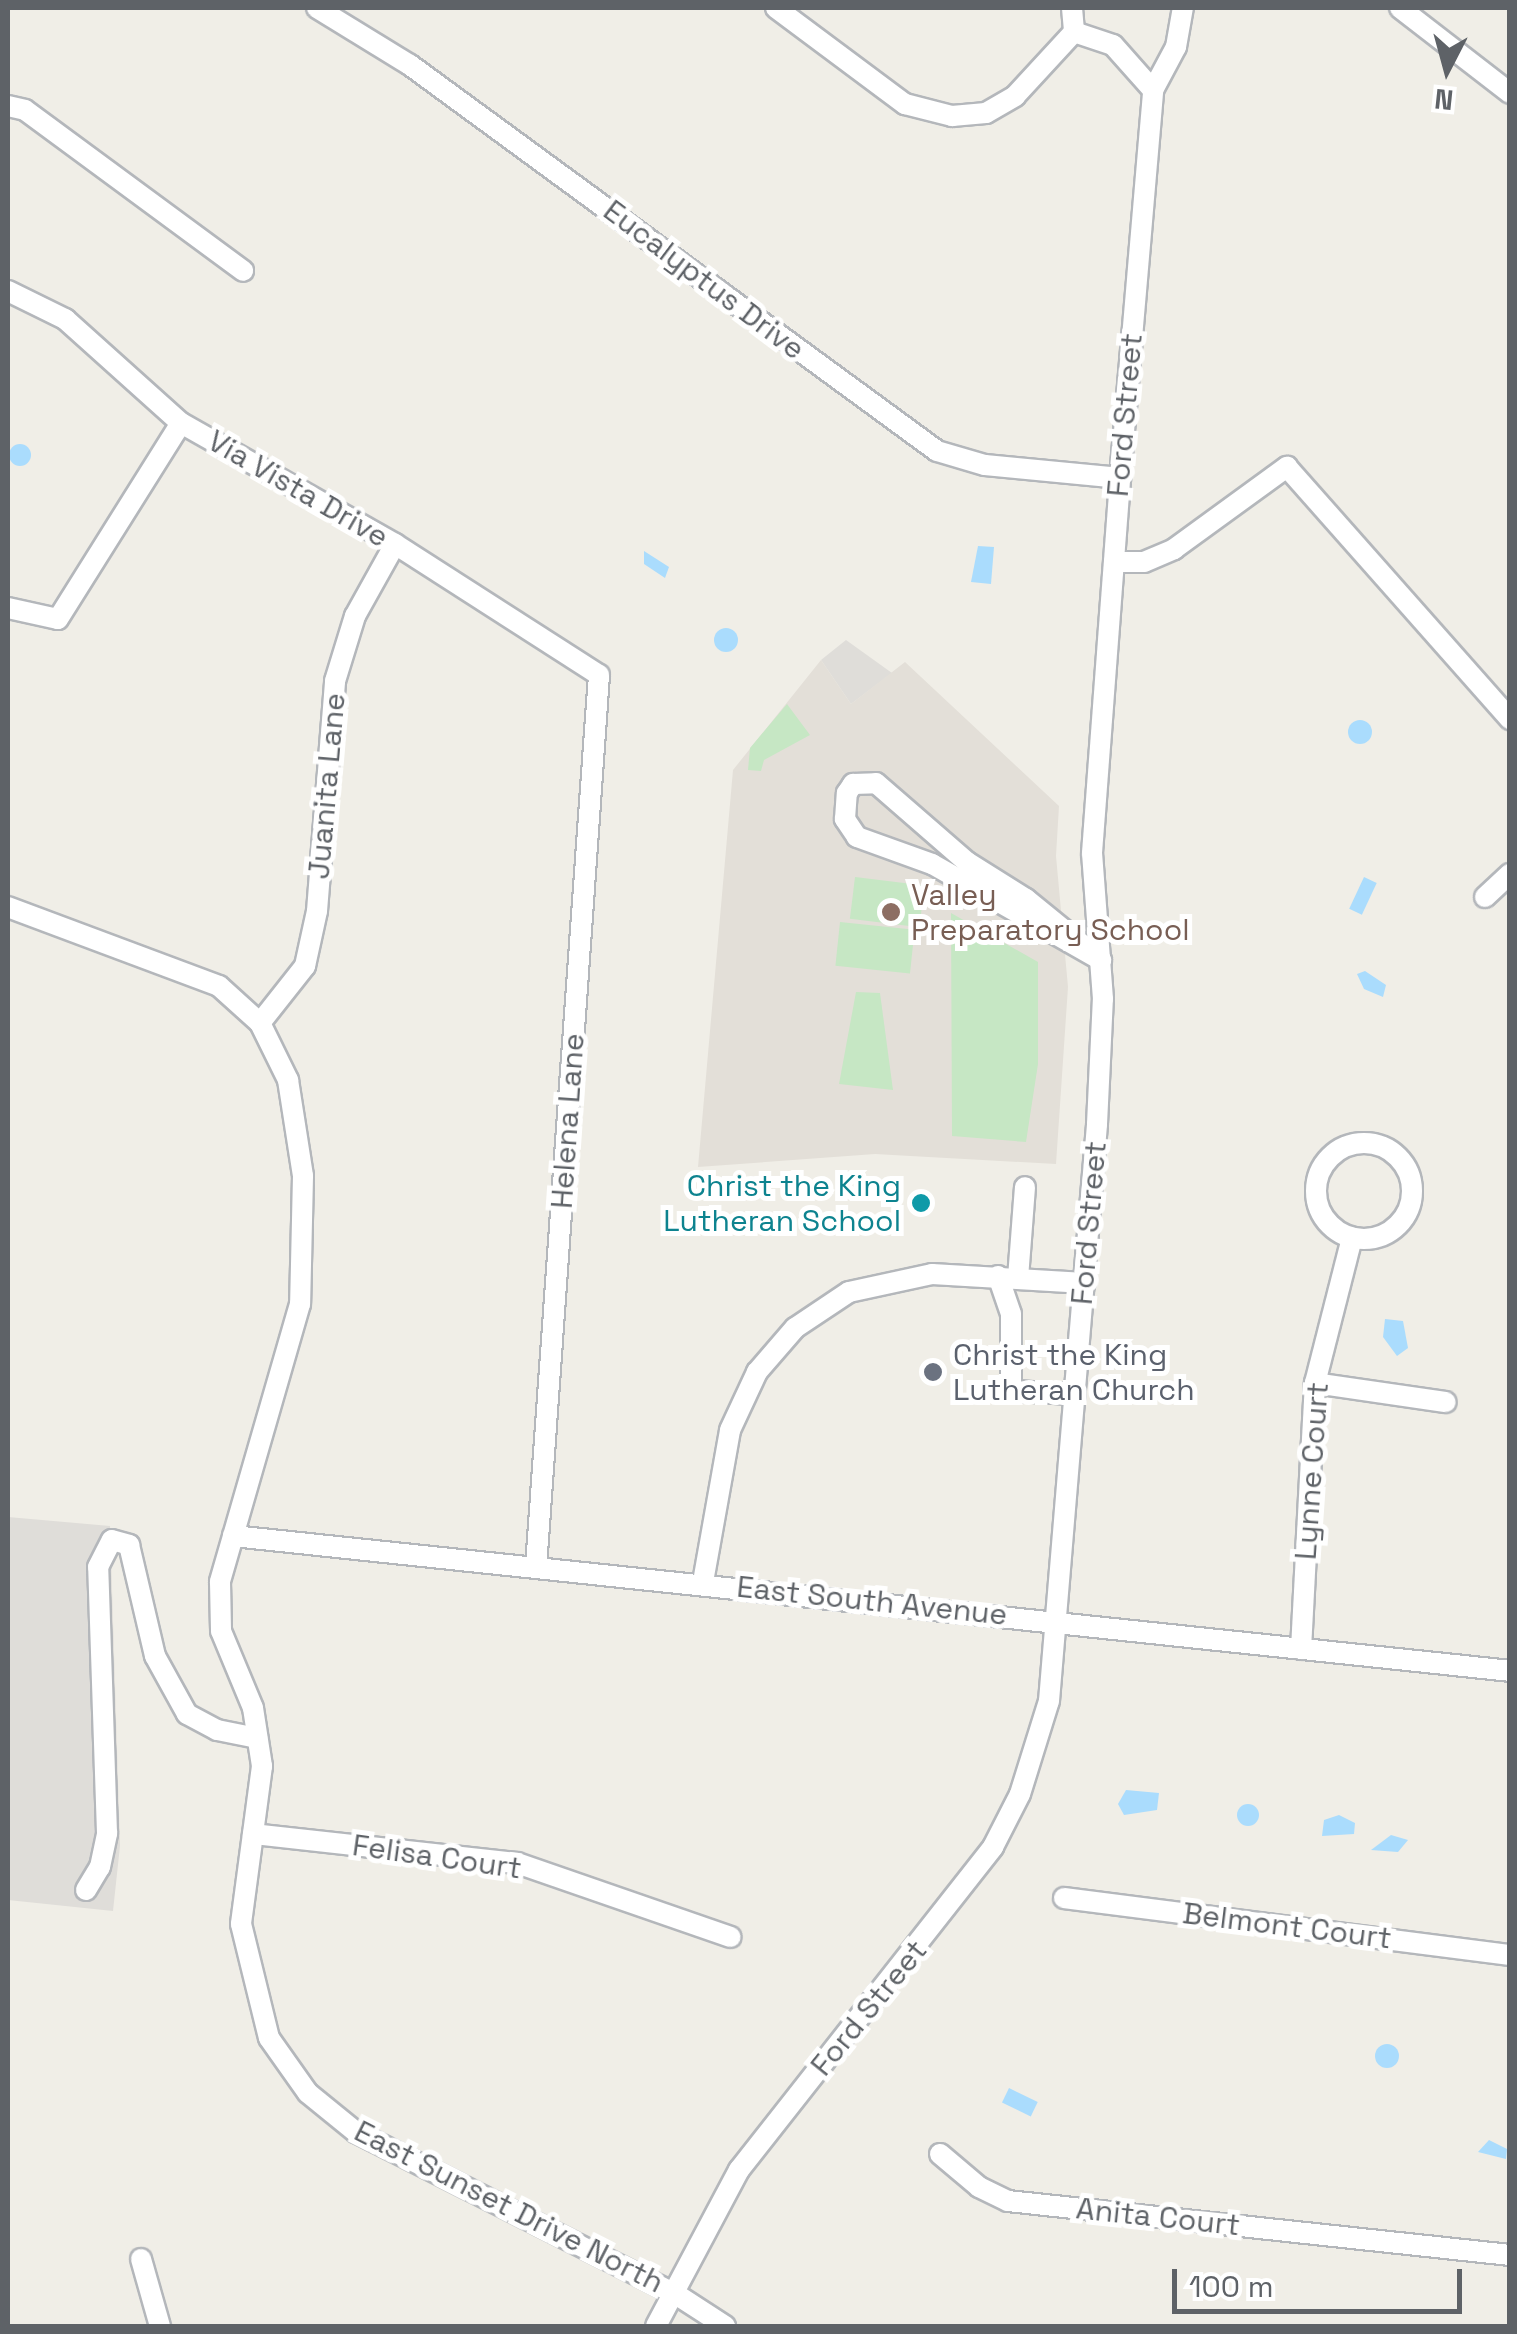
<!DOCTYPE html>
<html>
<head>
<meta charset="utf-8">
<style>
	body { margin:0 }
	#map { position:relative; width:1517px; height:2334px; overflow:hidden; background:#f0eee7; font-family:"Space Grotesk",sans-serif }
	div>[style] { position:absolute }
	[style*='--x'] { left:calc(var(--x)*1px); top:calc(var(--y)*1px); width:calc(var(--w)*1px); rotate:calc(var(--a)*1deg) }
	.industrial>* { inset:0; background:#dfddd9 }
	.education>* { inset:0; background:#e3dfd8 }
	.green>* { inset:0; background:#c6e7c4; transform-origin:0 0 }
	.water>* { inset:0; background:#aadcfd; transform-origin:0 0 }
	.round { border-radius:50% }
	.roads { filter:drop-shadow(2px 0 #b4b7bb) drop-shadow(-2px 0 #b4b7bb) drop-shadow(0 2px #b4b7bb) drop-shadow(0 -2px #b4b7bb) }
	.minor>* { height:20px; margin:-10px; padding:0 10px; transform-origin:10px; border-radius:10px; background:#fff }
	.minor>.ring { margin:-10px; padding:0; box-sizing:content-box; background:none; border:20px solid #fff; border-radius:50% }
	.dots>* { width:28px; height:28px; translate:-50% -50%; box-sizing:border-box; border:5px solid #fff; border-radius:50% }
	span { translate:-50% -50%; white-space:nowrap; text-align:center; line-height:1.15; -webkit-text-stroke:10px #fff; paint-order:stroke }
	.street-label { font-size:30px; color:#5e6267 }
	.education-label { font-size:30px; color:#785e54 }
	.left { translate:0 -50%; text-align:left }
	.culture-label { font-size:30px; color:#0d838f }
	.right { translate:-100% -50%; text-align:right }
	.worship-label { font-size:30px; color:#5b616d }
	.frame { position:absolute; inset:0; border:10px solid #5e6267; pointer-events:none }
	.north { position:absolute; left:1397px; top:20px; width:100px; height:100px; -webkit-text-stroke:8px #fff; paint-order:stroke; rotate:186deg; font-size:28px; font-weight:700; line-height:40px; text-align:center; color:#5e6267 }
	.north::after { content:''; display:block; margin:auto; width:35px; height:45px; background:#5e6267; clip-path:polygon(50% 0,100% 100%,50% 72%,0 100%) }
	.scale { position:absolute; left:1172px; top:2269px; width:290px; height:45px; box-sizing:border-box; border:5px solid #5e6267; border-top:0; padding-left:12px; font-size:30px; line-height:35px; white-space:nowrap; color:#5e6267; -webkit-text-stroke:8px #fff; paint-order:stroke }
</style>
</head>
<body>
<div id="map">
	<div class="industrial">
		<div style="clip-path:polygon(846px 640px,892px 673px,851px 704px,821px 660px)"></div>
		<div style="clip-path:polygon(8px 1517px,110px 1526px,120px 1846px,113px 1911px,8px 1900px)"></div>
	</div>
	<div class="education">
		<div style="clip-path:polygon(821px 660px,851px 704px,905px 662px,1059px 806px,1056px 856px,1068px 987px,1056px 1164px,875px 1154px,698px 1167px,733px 770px)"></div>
	</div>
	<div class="green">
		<div style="clip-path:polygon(787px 704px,810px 735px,764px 760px,761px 771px,748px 770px,750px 748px)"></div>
		<div style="left:855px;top:877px;width:70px;height:42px;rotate:7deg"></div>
		<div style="clip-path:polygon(951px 913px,1038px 962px,1038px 1064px,1026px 1142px,952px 1136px)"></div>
		<div style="left:840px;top:922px;width:75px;height:44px;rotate:6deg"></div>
		<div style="clip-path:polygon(856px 992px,880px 993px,893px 1090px,839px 1084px)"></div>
	</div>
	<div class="water">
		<div class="round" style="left:9px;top:444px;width:22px;height:22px"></div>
		<div style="clip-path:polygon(978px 546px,994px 547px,991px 584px,971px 582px)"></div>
		<div style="clip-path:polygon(644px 551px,669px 567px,665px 578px,644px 564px)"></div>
		<div class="round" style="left:714px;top:628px;width:24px;height:24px"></div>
		<div class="round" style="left:1348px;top:720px;width:24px;height:24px"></div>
		<div style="left:1364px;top:877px;width:14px;height:35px;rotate:25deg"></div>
		<div style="clip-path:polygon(1365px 971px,1386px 985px,1383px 997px,1364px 989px,1357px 974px)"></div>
		<div style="clip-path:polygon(1385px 1319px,1403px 1321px,1408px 1348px,1397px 1356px,1383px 1337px)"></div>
		<div style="clip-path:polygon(1126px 1790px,1159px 1793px,1157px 1810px,1124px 1815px,1118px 1804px)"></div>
		<div class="round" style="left:1237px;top:1804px;width:22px;height:22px"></div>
		<div style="clip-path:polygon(1339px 1815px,1355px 1823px,1354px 1834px,1322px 1836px,1324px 1820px)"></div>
		<div style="clip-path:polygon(1391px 1835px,1408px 1840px,1398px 1852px,1371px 1850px)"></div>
		<div class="round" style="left:1375px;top:2044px;width:24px;height:24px"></div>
		<div style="left:1009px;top:2088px;width:32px;height:16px;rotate:26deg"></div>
		<div style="clip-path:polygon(1489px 2140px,1507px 2149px,1506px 2159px,1478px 2152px)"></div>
	</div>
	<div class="roads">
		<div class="minor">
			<div style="--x:317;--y:8;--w:109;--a:31.5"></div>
			<div style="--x:410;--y:65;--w:653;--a:36.22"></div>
			<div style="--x:937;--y:451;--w:50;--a:16.3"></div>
			<div style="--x:985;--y:465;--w:136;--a:5.5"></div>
			<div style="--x:776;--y:8;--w:161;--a:36.7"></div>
			<div style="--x:905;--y:104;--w:49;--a:14.3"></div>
			<div style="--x:952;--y:116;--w:34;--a:-5"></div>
			<div style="--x:986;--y:113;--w:34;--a:-30"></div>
			<div style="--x:1015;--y:96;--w:87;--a:-47.3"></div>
			<div style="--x:1072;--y:8;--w:24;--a:85"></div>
			<div style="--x:1400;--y:8;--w:139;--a:37.7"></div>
			<div style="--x:1074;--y:32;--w:41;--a:18.4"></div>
			<div style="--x:1113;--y:45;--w:60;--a:48.4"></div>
			<div style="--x:8;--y:106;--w:17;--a:13"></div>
			<div style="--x:25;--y:110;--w:271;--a:36.4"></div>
			<div style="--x:8;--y:291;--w:64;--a:26.2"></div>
			<div style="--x:65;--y:319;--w:156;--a:41.9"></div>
			<div style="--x:181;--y:423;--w:246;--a:29.5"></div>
			<div style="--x:395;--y:544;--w:242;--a:32.7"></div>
			<div style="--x:599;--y:675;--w:894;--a:94.04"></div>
			<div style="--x:1114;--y:562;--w:30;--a:0"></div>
			<div style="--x:1144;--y:562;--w:33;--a:-23"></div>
			<div style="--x:1174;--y:549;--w:140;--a:-36"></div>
			<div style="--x:1287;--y:467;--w:337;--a:48.5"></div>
			<div style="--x:8;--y:608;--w:51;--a:12.4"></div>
			<div style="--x:58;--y:619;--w:231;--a:-57.9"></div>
			<div style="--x:876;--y:783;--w:121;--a:41"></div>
			<div style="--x:967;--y:862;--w:70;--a:32.1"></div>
			<div style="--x:1026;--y:899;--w:97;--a:39.1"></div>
			<div style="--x:1101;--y:960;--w:194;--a:-150.4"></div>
			<div style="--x:932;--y:864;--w:80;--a:-160.2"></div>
			<div style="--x:857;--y:837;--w:22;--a:-124"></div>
			<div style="--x:845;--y:819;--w:26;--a:-86"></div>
			<div style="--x:847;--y:793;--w:11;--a:-56"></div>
			<div style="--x:853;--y:784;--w:23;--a:-2"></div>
			<div style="--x:1485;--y:897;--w:34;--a:-43"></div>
			<div style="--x:8;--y:907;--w:225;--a:20.5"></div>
			<div style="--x:219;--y:986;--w:55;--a:42.1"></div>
			<div style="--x:260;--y:1023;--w:64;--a:63.8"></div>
			<div style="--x:288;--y:1080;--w:97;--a:81.1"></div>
			<div style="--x:303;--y:1176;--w:128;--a:91.3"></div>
			<div style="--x:300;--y:1304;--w:289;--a:106.1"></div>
			<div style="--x:220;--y:1582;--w:49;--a:88.8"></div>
			<div style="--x:221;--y:1631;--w:83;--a:67.4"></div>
			<div style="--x:253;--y:1708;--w:59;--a:81.2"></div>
			<div style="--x:262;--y:1766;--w:159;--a:97.6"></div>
			<div style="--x:241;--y:1924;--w:117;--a:76.2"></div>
			<div style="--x:269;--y:2038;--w:67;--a:54.7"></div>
			<div style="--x:308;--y:2093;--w:62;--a:39.1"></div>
			<div style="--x:356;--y:2132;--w:356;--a:26.9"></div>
			<div style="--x:674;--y:2293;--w:61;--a:32.9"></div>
			<div style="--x:260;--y:1023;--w:73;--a:-51.7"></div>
			<div style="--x:305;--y:966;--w:56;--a:-77.7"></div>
			<div style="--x:317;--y:911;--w:231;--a:-85.5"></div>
			<div style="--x:335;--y:681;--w:68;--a:-72.9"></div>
			<div style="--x:355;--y:616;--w:82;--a:-60.9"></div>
			<div class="ring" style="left:1316px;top:1143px;width:76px;height:76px"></div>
			<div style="--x:998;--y:1276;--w:40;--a:71.1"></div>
			<div style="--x:1011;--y:1314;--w:77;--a:90"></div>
			<div style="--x:1011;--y:1391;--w:64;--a:2.7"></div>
			<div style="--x:1018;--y:1278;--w:91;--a:-85.6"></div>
			<div style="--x:1315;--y:1383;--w:132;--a:8.3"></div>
			<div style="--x:233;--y:1536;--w:1284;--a:6.03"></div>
			<div style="--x:703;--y:1582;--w:154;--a:-79.9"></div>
			<div style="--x:730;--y:1430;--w:64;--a:-65"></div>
			<div style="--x:757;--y:1372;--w:58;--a:-49.2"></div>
			<div style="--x:795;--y:1328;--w:65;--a:-33.7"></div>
			<div style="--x:849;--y:1292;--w:85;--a:-12.2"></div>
			<div style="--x:932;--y:1274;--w:153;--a:3.4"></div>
			<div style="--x:1301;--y:1649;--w:266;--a:-87"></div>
			<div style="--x:1315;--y:1383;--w:150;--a:-75.7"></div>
			<div style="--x:253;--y:1834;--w:266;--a:6.3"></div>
			<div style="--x:517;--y:1863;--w:226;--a:19.1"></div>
			<div style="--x:86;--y:1890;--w:27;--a:-59"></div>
			<div style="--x:100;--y:1867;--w:35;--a:-78"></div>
			<div style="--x:107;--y:1833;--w:266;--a:-91.9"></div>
			<div style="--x:98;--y:1567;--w:30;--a:-63"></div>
			<div style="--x:112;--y:1540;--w:18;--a:16"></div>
			<div style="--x:129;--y:1545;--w:114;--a:76.8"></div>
			<div style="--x:155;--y:1656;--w:66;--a:61.1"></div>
			<div style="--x:187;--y:1714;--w:34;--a:28"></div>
			<div style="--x:217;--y:1730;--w:41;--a:11.3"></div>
			<div style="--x:1064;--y:1898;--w:450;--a:7.3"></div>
			<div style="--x:940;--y:2154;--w:51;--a:40.2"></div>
			<div style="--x:979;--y:2187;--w:32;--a:26"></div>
			<div style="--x:1008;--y:2201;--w:505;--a:6.14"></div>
			<div style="--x:141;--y:2259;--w:70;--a:74.2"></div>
			<div style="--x:656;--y:2326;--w:177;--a:-62"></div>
			<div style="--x:739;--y:2170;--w:411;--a:-51.8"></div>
			<div style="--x:993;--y:1847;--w:59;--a:-63"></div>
			<div style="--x:1020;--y:1794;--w:97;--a:-72.7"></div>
			<div style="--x:1049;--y:1701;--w:579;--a:-85.24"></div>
			<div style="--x:1097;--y:1124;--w:125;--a:-87.3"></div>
			<div style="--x:1103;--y:999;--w:146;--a:-94.3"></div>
			<div style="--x:1092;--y:853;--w:376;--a:-85.7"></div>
			<div style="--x:1120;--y:478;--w:389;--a:-85.1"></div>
			<div style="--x:1153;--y:90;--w:49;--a:-61.9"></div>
			<div style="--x:1176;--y:47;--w:40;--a:-80"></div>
		</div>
	</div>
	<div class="dots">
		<div style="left:891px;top:912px;background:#8d6e63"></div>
		<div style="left:921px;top:1203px;background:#0f9aa8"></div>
		<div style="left:933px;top:1372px;background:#6b7280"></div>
	</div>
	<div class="street-label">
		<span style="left:704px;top:280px;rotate:37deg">Eucalyptus Drive</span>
		<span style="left:1125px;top:415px;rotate:-85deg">Ford Street</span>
		<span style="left:298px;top:489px;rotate:30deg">Via Vista Drive</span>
		<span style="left:327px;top:786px;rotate:-85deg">Juanita Lane</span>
		<span style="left:568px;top:1121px;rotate:-86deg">Helena Lane</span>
		<span style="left:1089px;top:1223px;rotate:-85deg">Ford Street</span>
		<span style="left:1312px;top:1471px;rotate:-86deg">Lynne Court</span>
		<span style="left:872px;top:1601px;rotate:6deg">East South Avenue</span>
		<span style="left:437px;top:1857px;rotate:8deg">Felisa Court</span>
		<span style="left:1287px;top:1926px;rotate:7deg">Belmont Court</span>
		<span style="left:869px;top:2008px;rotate:-51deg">Ford Street</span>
		<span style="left:509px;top:2207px;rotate:27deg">East Sunset Drive North</span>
		<span style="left:1158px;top:2217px;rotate:6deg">Anita Court</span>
	</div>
	<div class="education-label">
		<span class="left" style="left:911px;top:912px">Valley<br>Preparatory School</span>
	</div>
	<div class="culture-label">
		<span class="right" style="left:901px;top:1203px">Christ the King<br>Lutheran School</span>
	</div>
	<div class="worship-label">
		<span class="left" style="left:953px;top:1372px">Christ the King<br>Lutheran Church</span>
	</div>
	<div class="frame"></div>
	<div class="north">N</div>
	<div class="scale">100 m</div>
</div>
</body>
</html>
